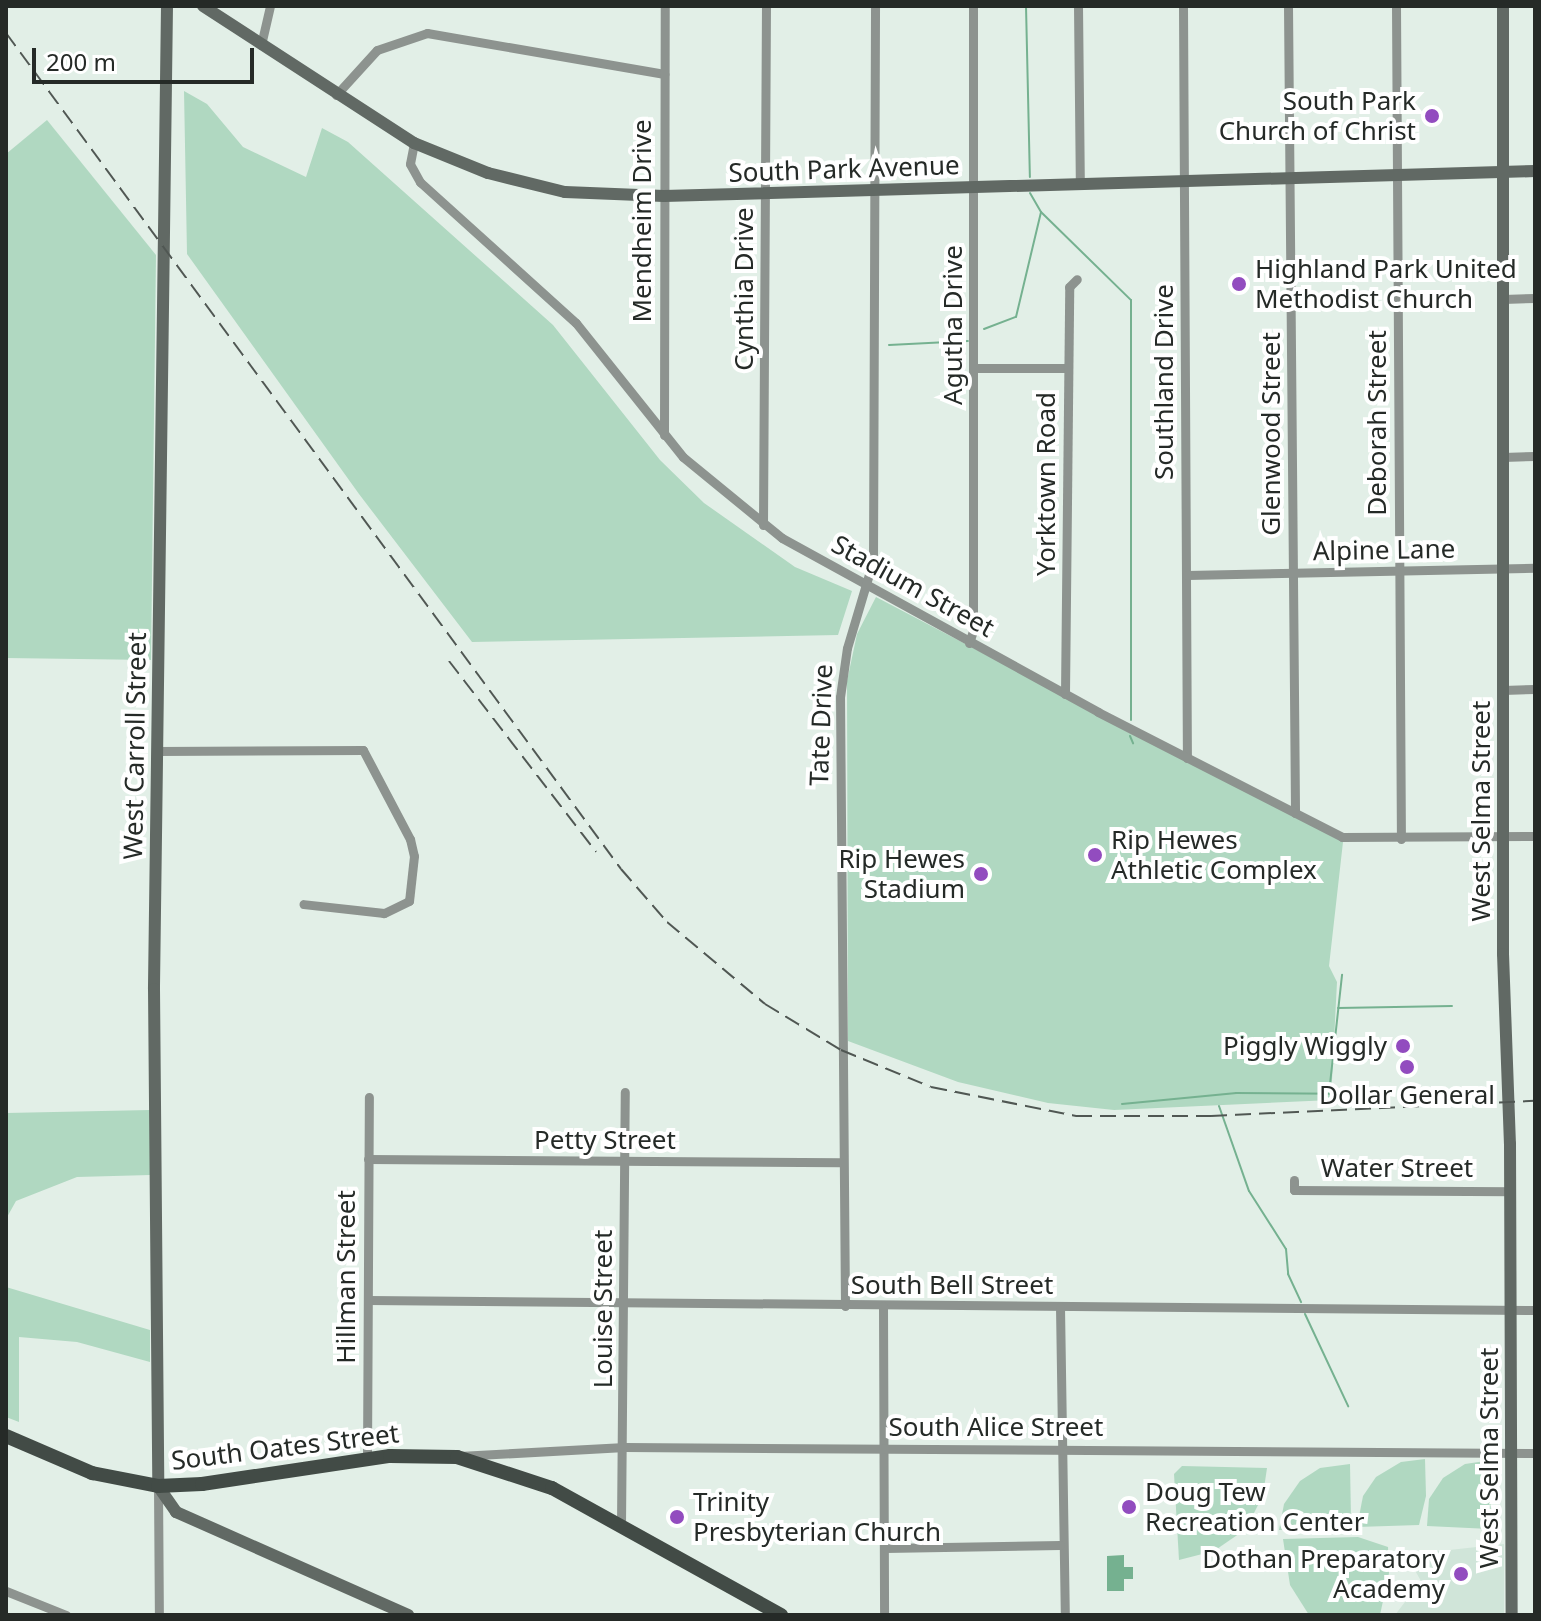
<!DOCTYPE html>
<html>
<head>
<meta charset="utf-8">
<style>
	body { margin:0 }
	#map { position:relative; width:1541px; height:1621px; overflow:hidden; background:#e2efe7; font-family:"Noto Sans",sans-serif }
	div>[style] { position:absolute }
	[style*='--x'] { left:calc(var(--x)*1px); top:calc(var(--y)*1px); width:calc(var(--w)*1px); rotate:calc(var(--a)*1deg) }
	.built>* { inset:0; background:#d0e5d9 }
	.green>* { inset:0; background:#b0d8c1 }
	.water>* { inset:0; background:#75b190 }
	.stream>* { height:2px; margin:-1px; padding:0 1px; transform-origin:1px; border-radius:1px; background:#75b190 }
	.street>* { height:9px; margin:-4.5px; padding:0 4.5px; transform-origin:4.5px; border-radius:4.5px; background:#8d938f }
	.secondary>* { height:12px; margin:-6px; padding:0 6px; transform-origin:6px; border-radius:6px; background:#616964 }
	.primary>* { height:14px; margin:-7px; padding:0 7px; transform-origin:7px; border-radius:7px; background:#424b46 }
	.rail>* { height:2px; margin-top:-1px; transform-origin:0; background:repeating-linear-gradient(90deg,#505753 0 16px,transparent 0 24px) }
	.dots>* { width:22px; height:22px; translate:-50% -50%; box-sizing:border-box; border:4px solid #fff; border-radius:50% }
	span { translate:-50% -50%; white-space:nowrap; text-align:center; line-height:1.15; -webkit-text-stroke:8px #fff; paint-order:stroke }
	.poi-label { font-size:26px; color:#252a27 }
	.right { translate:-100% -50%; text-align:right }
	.left { translate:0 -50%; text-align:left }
	.street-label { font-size:26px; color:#252a27 }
	.frame { position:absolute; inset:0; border:8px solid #252a27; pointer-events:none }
	.scale { position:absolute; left:32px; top:48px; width:222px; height:36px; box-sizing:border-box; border:4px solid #252a27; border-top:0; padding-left:10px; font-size:24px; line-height:28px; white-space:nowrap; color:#252a27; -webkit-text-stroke:6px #fff; paint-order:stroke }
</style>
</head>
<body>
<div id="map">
	<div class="built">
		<div style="clip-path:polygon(1504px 1544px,1504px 1615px,1395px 1615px,1421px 1581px,1413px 1567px,1431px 1552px)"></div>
	</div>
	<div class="green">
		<div style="clip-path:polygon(184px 91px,207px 104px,243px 147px,306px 177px,322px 128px,348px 142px,553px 325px,660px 460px,704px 503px,795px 567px,852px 591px,838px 635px,472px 642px,359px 494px,187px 254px)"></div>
		<div style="clip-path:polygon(47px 120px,156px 255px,151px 660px,6px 658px,6px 154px)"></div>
		<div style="clip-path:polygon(876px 597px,1343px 842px,1329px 966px,1337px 982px,1331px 1100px,1114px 1110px,1048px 1103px,958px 1082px,848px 1041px,847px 681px,857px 634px)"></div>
		<div style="clip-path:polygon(150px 1110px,150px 1175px,77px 1177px,16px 1201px,6px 1219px,6px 1113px)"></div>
		<div style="clip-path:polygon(6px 1287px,150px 1330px,150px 1362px,77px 1342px,19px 1337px,19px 1422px,6px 1417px)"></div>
		<div style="clip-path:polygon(1425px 1459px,1426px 1496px,1419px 1525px,1357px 1527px,1363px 1496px,1376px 1477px,1401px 1462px)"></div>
		<div style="clip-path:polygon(1492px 1460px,1490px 1529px,1427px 1526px,1429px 1499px,1443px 1478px,1465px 1464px)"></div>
		<div style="clip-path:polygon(1350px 1464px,1351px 1520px,1343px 1529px,1279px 1530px,1284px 1504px,1300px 1481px,1320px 1468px)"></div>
		<div style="clip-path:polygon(1182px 1466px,1267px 1468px,1263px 1495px,1246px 1529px,1214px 1551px,1179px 1560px,1174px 1474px)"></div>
		<div style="clip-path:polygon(1358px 1537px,1388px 1547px,1389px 1573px,1380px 1615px,1309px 1615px,1290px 1585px,1283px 1539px)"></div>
	</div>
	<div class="water">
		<div style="clip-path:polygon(1124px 1555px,1124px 1567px,1133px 1567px,1133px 1579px,1124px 1579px,1124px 1591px,1107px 1591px,1107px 1556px)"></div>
	</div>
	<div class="stream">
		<div style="--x:1026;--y:6;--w:171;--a:88.7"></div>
		<div style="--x:1030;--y:193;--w:22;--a:60"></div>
		<div style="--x:1041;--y:212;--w:126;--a:44.4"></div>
		<div style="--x:1131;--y:300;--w:420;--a:90"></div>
		<div style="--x:984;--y:329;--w:34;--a:-21"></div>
		<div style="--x:1016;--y:317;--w:108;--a:-76.6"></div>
		<div style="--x:889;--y:345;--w:79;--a:-2.9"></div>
		<div style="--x:1130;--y:736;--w:8;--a:67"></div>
		<div style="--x:1338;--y:1008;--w:114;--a:-1"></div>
		<div style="--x:1322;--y:1093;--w:12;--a:-48"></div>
		<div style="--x:1330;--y:1084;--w:110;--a:-83.7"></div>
		<div style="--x:1122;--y:1104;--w:115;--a:-5.5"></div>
		<div style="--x:1236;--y:1093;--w:133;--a:0.4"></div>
		<div style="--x:1219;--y:1106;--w:90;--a:70.6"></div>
		<div style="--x:1249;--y:1191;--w:69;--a:57.5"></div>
		<div style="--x:1286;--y:1249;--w:25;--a:85"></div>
		<div style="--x:1288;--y:1274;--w:31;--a:65"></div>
		<div style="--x:1305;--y:1314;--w:102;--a:64.9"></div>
	</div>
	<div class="street">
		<div style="--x:1078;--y:6;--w:178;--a:89.4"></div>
		<div style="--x:1183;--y:6;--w:752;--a:89.7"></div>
		<div style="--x:1288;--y:6;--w:807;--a:89.5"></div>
		<div style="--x:1396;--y:6;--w:833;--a:89.66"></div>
		<div style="--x:261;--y:45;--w:40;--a:-77"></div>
		<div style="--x:336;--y:95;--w:61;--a:-47.7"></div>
		<div style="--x:377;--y:50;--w:53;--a:-18.8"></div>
		<div style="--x:427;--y:33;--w:241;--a:9.8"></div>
		<div style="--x:414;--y:143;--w:21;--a:101"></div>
		<div style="--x:410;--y:164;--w:21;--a:61"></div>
		<div style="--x:420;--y:182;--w:210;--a:42.1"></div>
		<div style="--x:576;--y:323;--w:171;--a:51.4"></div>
		<div style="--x:683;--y:457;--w:128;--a:39.3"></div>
		<div style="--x:782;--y:538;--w:361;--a:28.8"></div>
		<div style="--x:1098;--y:712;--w:274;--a:27.1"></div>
		<div style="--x:1342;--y:837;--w:193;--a:-0.3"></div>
		<div style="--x:1503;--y:299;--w:32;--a:-2"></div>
		<div style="--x:974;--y:368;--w:94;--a:0"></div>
		<div style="--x:664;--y:435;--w:429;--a:-89.9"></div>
		<div style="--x:1503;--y:457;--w:32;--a:-2"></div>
		<div style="--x:763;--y:525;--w:519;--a:-89.67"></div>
		<div style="--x:1187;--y:575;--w:348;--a:-1.2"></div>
		<div style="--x:969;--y:643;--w:13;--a:-72"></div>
		<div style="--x:973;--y:631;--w:625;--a:-90"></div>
		<div style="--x:1503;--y:690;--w:32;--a:-2"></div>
		<div style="--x:1065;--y:694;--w:407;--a:-89.4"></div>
		<div style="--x:1069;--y:287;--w:11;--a:-45"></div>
		<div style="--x:157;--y:751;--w:206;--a:-0.3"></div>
		<div style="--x:363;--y:750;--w:101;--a:62.2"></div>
		<div style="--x:410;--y:839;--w:17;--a:77"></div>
		<div style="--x:414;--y:856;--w:45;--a:96.3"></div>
		<div style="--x:409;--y:901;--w:28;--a:154"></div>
		<div style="--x:384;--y:913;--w:81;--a:-173.7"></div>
		<div style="--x:368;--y:1159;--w:473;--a:0.4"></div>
		<div style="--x:1294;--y:1180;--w:10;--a:90"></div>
		<div style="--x:1294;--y:1190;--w:217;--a:0.3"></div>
		<div style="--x:368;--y:1300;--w:1167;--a:0.49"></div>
		<div style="--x:845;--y:1306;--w:609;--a:-90.47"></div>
		<div style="--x:840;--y:697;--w:49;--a:-81.9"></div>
		<div style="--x:847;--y:648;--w:91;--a:-73.4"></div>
		<div style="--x:873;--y:561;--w:555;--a:-89.79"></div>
		<div style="--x:883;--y:1306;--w:309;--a:89.8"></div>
		<div style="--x:1060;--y:1307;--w:308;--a:89.1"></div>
		<div style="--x:459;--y:1456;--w:166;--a:-3.1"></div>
		<div style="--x:625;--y:1447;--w:910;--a:0.38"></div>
		<div style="--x:367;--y:1458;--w:361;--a:-89.7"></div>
		<div style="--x:158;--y:1486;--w:129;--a:89.6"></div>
		<div style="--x:621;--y:1525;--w:433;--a:-89.5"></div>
		<div style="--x:885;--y:1548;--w:175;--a:-1"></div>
		<div style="--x:6;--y:1591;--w:65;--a:21.8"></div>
	</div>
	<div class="secondary">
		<div style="--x:167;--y:6;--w:983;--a:90.76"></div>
		<div style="--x:154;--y:989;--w:497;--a:89.5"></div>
		<div style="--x:158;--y:1486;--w:32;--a:55"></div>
		<div style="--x:176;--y:1512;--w:254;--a:23.9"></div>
		<div style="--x:203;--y:6;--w:252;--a:33"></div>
		<div style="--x:414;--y:143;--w:80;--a:22.1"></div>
		<div style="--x:488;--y:173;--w:79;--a:13.9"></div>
		<div style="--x:565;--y:192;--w:99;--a:2.3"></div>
		<div style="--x:664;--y:196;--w:871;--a:-1.64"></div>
		<div style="--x:1503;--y:6;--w:948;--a:90"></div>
		<div style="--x:1503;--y:954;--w:190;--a:87.9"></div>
		<div style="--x:1510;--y:1144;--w:471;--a:89.8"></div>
	</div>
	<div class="primary">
		<div style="--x:6;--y:1436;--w:94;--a:23.3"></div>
		<div style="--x:92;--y:1473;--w:67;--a:11.1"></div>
		<div style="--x:158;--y:1486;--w:44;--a:-2.6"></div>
		<div style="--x:202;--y:1484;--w:190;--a:-8.5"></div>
		<div style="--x:390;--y:1456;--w:67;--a:0.9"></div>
		<div style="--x:457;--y:1457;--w:100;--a:18.1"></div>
		<div style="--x:552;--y:1488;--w:262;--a:29"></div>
	</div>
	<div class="rail">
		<div style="--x:6;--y:33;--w:1038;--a:53.66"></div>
		<div style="--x:621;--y:869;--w:70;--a:49"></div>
		<div style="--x:667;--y:922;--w:128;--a:39.9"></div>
		<div style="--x:765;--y:1004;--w:89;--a:31.2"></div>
		<div style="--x:841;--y:1050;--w:97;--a:22.3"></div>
		<div style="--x:931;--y:1087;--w:148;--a:11.3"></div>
		<div style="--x:1076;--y:1116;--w:135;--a:0"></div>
		<div style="--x:1211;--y:1116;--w:324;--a:-2.7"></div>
		<div style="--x:449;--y:661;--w:241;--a:52.4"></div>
	</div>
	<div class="dots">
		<div style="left:1432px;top:116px;background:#924cbf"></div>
		<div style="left:1239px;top:284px;background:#924cbf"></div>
		<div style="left:1095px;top:855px;background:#924cbf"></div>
		<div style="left:981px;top:874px;background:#924cbf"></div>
		<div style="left:1403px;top:1046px;background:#924cbf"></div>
		<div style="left:1407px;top:1067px;background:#924cbf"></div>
		<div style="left:1129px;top:1507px;background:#924cbf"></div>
		<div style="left:677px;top:1517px;background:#924cbf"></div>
		<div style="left:1461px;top:1574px;background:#924cbf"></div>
	</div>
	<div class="poi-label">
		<span class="right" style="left:1416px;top:116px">South Park<br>Church of Christ</span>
		<span class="left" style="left:1255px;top:284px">Highland Park United<br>Methodist Church</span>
		<span class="left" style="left:1111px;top:855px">Rip Hewes<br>Athletic Complex</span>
		<span class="right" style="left:965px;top:874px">Rip Hewes<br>Stadium</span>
		<span class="right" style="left:1387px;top:1046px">Piggly Wiggly</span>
		<span style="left:1407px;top:1095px">Dollar General</span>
		<span class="left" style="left:1145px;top:1507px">Doug Tew<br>Recreation Center</span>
		<span class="left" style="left:693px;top:1517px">Trinity<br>Presbyterian Church</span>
		<span class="right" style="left:1445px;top:1574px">Dothan Preparatory<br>Academy</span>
	</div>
	<div class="street-label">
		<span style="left:844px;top:169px;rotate:-2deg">South Park Avenue</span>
		<span style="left:642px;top:221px;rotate:-90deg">Mendheim Drive</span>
		<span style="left:744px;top:289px;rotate:-90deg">Cynthia Drive</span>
		<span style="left:953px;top:325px;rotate:-90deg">Agutha Drive</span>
		<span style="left:1164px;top:382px;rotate:-90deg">Southland Drive</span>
		<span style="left:1377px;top:423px;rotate:-90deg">Deborah Street</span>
		<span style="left:1271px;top:434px;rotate:-90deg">Glenwood Street</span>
		<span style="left:1046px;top:484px;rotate:-90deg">Yorktown Road</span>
		<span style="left:1384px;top:550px;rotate:-1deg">Alpine Lane</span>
		<span style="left:913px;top:586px;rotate:29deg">Stadium Street</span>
		<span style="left:821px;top:725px;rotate:-88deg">Tate Drive</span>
		<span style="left:135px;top:746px;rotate:-89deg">West Carroll Street</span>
		<span style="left:1481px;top:811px;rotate:-90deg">West Selma Street</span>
		<span style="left:605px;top:1140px">Petty Street</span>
		<span style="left:1397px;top:1168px">Water Street</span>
		<span style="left:346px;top:1277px;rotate:-90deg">Hillman Street</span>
		<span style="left:952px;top:1285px">South Bell Street</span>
		<span style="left:603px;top:1309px;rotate:-90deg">Louise Street</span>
		<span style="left:996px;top:1427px">South Alice Street</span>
		<span style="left:285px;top:1447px;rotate:-7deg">South Oates Street</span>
		<span style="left:1489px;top:1458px;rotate:-90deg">West Selma Street</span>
	</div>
	<div class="frame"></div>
	<div class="scale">200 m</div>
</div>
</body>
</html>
